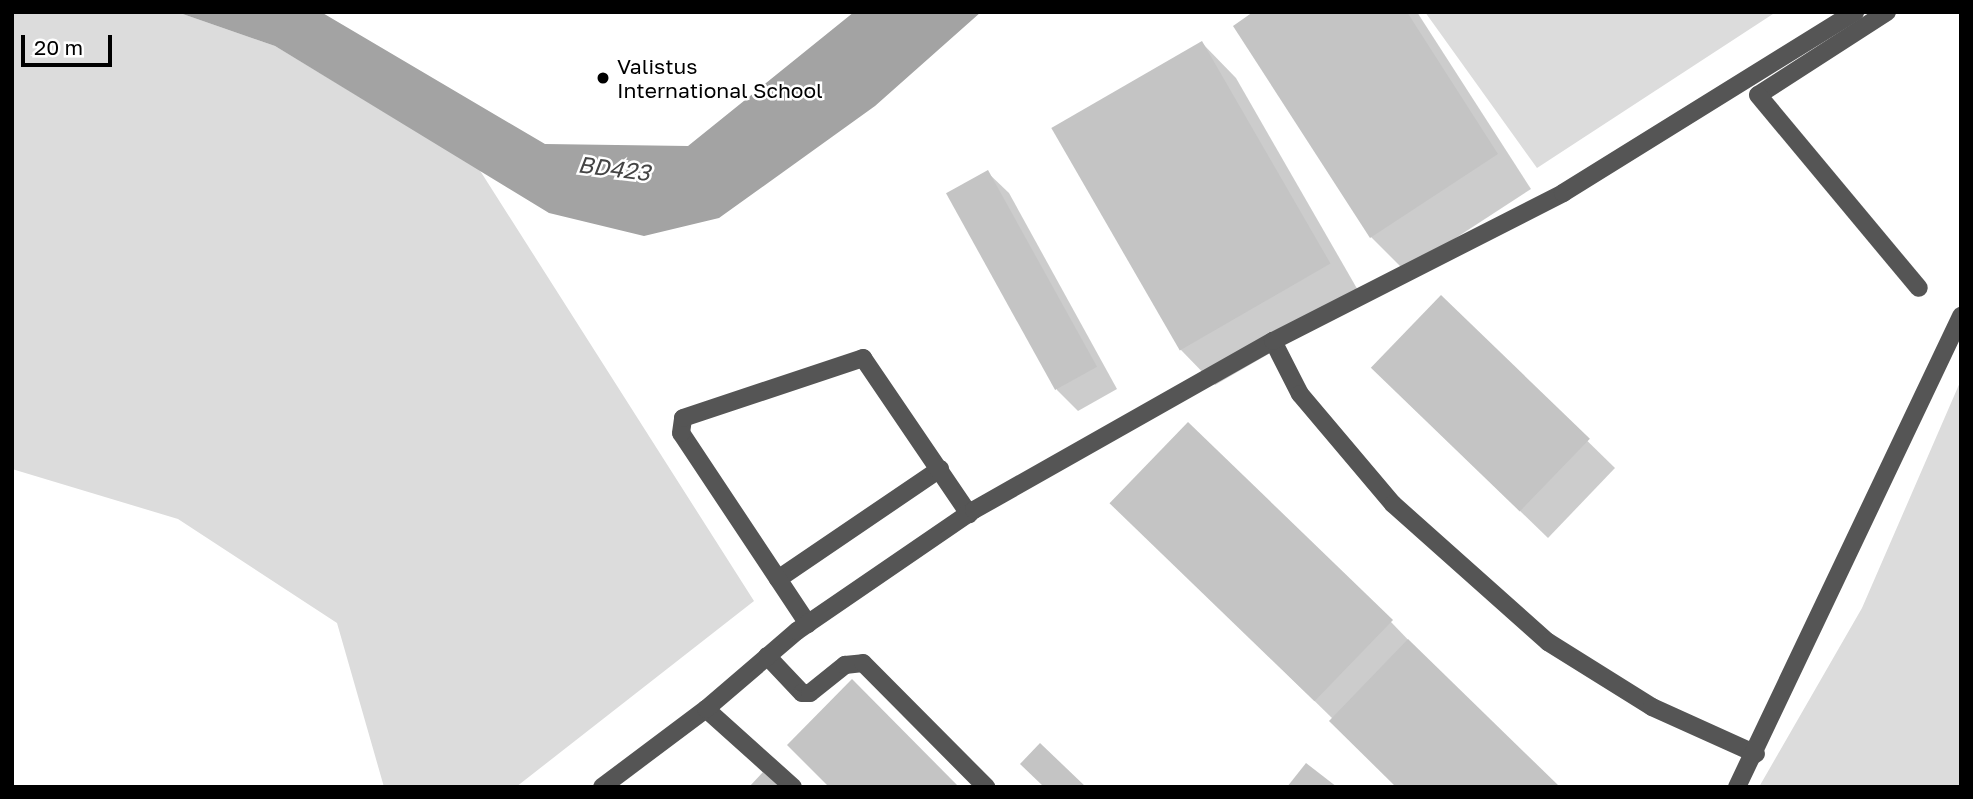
<!DOCTYPE html>
<html>
<head>
<meta charset="utf-8">
<style>
	body { margin:0 }
	#map { position:relative; width:1973px; height:799px; overflow:hidden; background:#fff; font-family:"Golos Text",sans-serif }
	div>[style] { position:absolute }
	[style*='--x'] { left:calc(var(--x)*1px); top:calc(var(--y)*1px); width:calc(var(--w)*1px); rotate:calc(var(--a)*1deg) }
	.green>* { inset:0; background:#dcdcdc }
	.water>* { inset:0; background:#a3a3a3 }
	.shadow>* { inset:0; background:#0003 }
	.building>* { inset:0; background:#c4c4c4; transform-origin:0 0 }
	.minor>* { height:18px; margin:-9px; padding:0 9px; transform-origin:9px; border-radius:9px; background:#555 }
	.dots>* { width:19px; height:19px; translate:-50% -50%; box-sizing:border-box; border:4px solid #fff; border-radius:50% }
	span { translate:-50% -50%; white-space:nowrap; text-align:center; line-height:1.15; -webkit-text-stroke:5px #fff; paint-order:stroke }
	.poi-label { font-size:21px; color:#000 }
	.left { translate:0 -50%; text-align:left }
	.water-label { font-size:23px; color:#444; font-style:italic }
	.frame { position:absolute; inset:0; border:14px solid #000; pointer-events:none }
	.scale { position:absolute; left:21px; top:35px; width:91px; height:32px; box-sizing:border-box; border:4px solid #000; border-top:0; padding-left:9px; font-size:21px; line-height:24px; white-space:nowrap; color:#000; -webkit-text-stroke:5px #fff; paint-order:stroke }
</style>
</head>
<body>
<div id="map">
	<div class="green">
		<div style="clip-path:polygon(12px 12px,177px 12px,275px 46px,479px 169px,754px 601px,516px 787px,384px 787px,337px 623px,178px 519px,12px 469px)"></div>
		<div style="clip-path:polygon(1425px 12px,1776px 12px,1537px 168px)"></div>
		<div style="clip-path:polygon(1961px 380px,1961px 787px,1759px 787px,1862px 608px)"></div>
	</div>
	<div class="water">
		<div style="clip-path:polygon(177px 12px,321px 12px,545px 144px,688px 146px,854px 12px,981px 12px,875px 106px,719px 218px,644px 236px,549px 213px,275px 46px)"></div>
	</div>
	<div class="shadow">
		<div style="clip-path:polygon(1257px 12px,1417px 12px,1531px 189px,1405px 271px,1371px 237px)"></div>
		<div style="clip-path:polygon(1202px 43px,1236px 78px,1363px 299px,1215px 385px,1181px 350px,1054px 130px)"></div>
		<div style="clip-path:polygon(987px 172px,1009px 193px,1117px 389px,1078px 411px,1057px 390px)"></div>
		<div style="clip-path:polygon(1441px 298px,1615px 468px,1548px 538px,1400px 395px)"></div>
		<div style="clip-path:polygon(1139px 530px,1391px 622px,1417px 649px,1333px 719px)"></div>
	</div>
	<div class="building">
		<div style="clip-path:polygon(1253px 12px,1407px 12px,1498px 154px,1370px 238px,1233px 26px)"></div>
		<div style="left:1202px;top:41px;width:257px;height:174px;rotate:60deg"></div>
		<div style="left:988px;top:170px;width:225px;height:48px;rotate:61deg"></div>
		<div style="left:1441px;top:295px;width:207px;height:101px;rotate:44deg"></div>
		<div style="left:1188px;top:422px;width:285px;height:113px;rotate:44deg"></div>
		<div style="clip-path:polygon(1408px 639px,1560px 787px,1396px 787px,1329px 721px)"></div>
		<div style="clip-path:polygon(852px 679px,959px 787px,829px 787px,787px 745px)"></div>
		<div style="clip-path:polygon(1040px 743px,1086px 787px,1044px 787px,1020px 764px)"></div>
		<div style="clip-path:polygon(1306px 763px,1337px 787px,1287px 787px)"></div>
		<div style="clip-path:polygon(764px 771px,780px 787px,749px 787px)"></div>
	</div>
	<div class="minor">
		<div style="--x:1887;--y:12;--w:153;--a:147.2"></div>
		<div style="--x:1758;--y:95;--w:251;--a:50.2"></div>
		<div style="--x:1273;--y:341;--w:59;--a:63"></div>
		<div style="--x:1300;--y:394;--w:144;--a:49.8"></div>
		<div style="--x:1393;--y:504;--w:208;--a:41.7"></div>
		<div style="--x:1548;--y:642;--w:123;--a:32"></div>
		<div style="--x:1652;--y:707;--w:114;--a:24.3"></div>
		<div style="--x:778;--y:579;--w:196;--a:-34.2"></div>
		<div style="--x:808;--y:624;--w:229;--a:-123.6"></div>
		<div style="--x:681;--y:433;--w:15;--a:-82"></div>
		<div style="--x:683;--y:418;--w:190;--a:-18.4"></div>
		<div style="--x:863;--y:358;--w:189;--a:55.8"></div>
		<div style="--x:767;--y:656;--w:51;--a:46.6"></div>
		<div style="--x:802;--y:693;--w:8;--a:0"></div>
		<div style="--x:810;--y:693;--w:45;--a:-38.7"></div>
		<div style="--x:845;--y:665;--w:18;--a:-6"></div>
		<div style="--x:863;--y:663;--w:175;--a:45.2"></div>
		<div style="--x:706;--y:709;--w:117;--a:41.9"></div>
		<div style="--x:602;--y:787;--w:130;--a:-36.9"></div>
		<div style="--x:706;--y:709;--w:120;--a:-40.6"></div>
		<div style="--x:797;--y:631;--w:214;--a:-34.4"></div>
		<div style="--x:974;--y:510;--w:343;--a:-29.5"></div>
		<div style="--x:1273;--y:341;--w:326;--a:-27"></div>
		<div style="--x:1563;--y:193;--w:344;--a:-31.8"></div>
		<div style="--x:1737;--y:787;--w:522;--a:-64.56"></div>
	</div>
	<div class="dots">
		<div style="left:603px;top:78px;background:#000"></div>
	</div>
	<div class="poi-label">
		<span class="left" style="left:617px;top:78px">Valistus<br>International School</span>
	</div>
	<div class="water-label">
		<span style="left:614px;top:168px;rotate:7deg">BD423</span>
	</div>
	<div class="frame"></div>
	<div class="scale">20 m</div>
</div>
</body>
</html>
